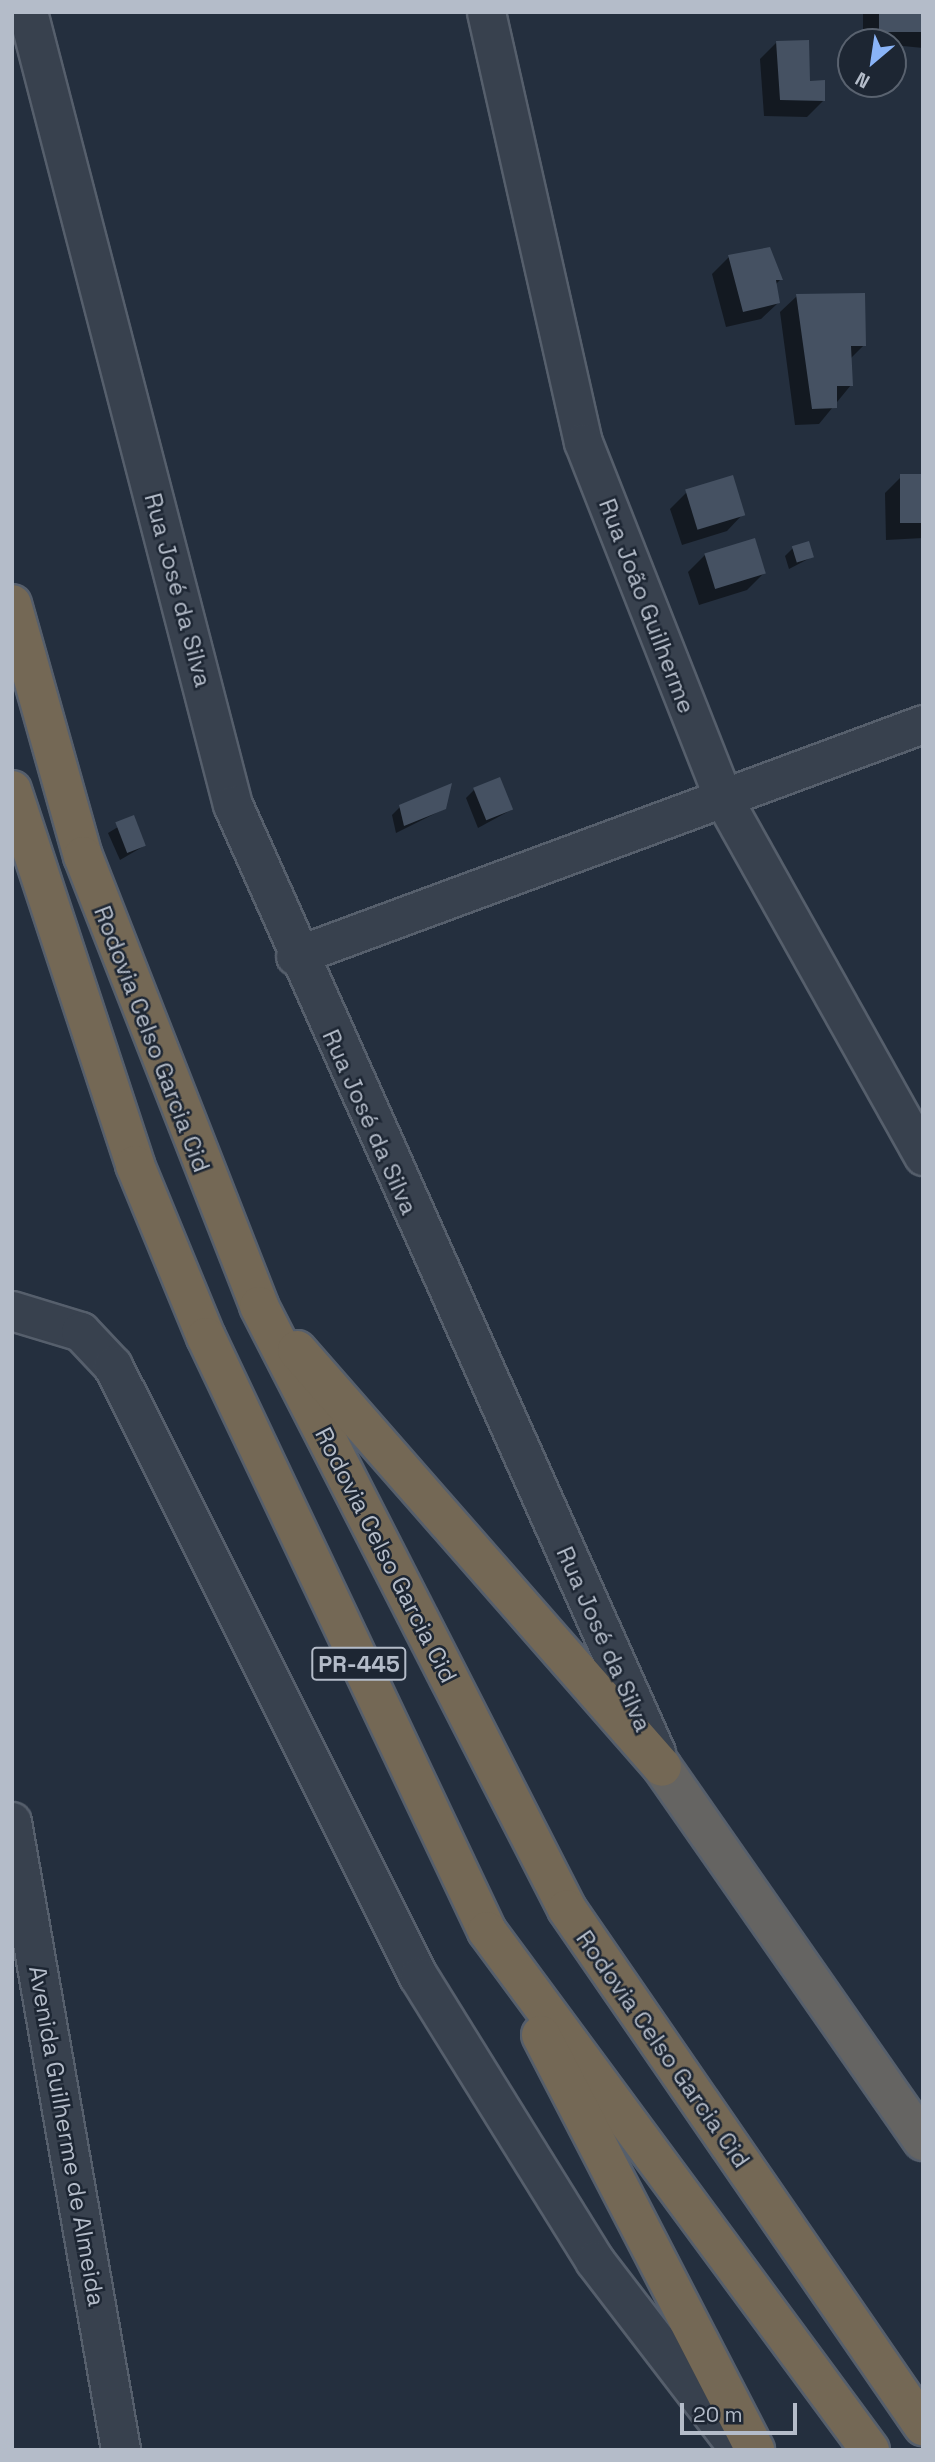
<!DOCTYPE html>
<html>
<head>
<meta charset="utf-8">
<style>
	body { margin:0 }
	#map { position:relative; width:935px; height:2462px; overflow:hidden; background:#242f3e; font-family:"Space Grotesk",sans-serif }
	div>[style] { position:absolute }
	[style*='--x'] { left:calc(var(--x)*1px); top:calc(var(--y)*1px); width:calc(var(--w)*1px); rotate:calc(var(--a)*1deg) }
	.shadow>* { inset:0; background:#0007 }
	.building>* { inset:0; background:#455162; transform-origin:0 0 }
	.roads { filter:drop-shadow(2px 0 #565f6c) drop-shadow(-2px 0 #565f6c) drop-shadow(0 2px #565f6c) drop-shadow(0 -2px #565f6c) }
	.minor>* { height:37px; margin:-18.5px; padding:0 18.5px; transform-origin:18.5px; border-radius:18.5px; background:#38414e }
	.tertiary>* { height:38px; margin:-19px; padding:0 19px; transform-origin:19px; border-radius:19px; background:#38414e }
	.trunk>* { height:38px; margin:-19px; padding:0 19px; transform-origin:19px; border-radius:19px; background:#656462 }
	.motorway>* { height:38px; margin:-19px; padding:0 19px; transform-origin:19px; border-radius:19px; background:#746855 }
	span { translate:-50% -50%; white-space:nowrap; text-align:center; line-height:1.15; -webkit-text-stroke:5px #1d2633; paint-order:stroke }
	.shield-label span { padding:2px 5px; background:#1d2633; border:2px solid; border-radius:5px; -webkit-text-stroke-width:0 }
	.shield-label { font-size:23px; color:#b4bcc9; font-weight:700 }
	.street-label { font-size:24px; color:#b4bcc9 }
	.frame { position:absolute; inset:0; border:14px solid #b4bcc9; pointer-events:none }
	.north { position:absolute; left:837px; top:28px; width:70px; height:70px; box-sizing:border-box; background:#1d2633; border:2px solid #59626f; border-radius:50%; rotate:209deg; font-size:19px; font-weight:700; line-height:28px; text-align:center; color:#b4bcc9 }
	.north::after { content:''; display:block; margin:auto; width:24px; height:32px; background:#8ab4f8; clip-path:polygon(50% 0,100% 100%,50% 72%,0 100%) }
	.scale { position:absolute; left:680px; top:2403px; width:117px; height:32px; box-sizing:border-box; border:4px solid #b4bcc9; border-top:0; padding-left:9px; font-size:21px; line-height:24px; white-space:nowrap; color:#b4bcc9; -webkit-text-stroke:5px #1d2633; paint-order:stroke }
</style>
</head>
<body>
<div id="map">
	<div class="shadow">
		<div style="clip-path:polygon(863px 12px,923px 12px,923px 48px,863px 42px)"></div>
		<div style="clip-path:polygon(777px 42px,824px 100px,807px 117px,764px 116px,760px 59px)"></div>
		<div style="clip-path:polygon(729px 257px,781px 279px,775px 285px,778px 303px,761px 319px,726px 327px,712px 274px)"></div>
		<div style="clip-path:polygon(797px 296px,864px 345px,850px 359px,851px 385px,819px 424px,795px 425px,780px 312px)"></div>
		<div style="clip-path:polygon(923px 476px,923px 538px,886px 540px,885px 493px,901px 477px)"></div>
		<div style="clip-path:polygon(687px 492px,743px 514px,727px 531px,682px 545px,670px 509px)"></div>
		<div style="clip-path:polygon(793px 548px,812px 557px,789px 569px,785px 556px)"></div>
		<div style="clip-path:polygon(705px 555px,764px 573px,747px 590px,699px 605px,688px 572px)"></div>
		<div style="clip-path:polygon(474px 790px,511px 810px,478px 828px,466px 798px)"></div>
		<div style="clip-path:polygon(400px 807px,444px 809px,396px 833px,392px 815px)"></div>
		<div style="clip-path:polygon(133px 818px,144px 846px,120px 860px,108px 833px)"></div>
	</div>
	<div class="building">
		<div style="left:879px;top:12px;width:44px;height:20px"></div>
		<div style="clip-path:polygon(809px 40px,810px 81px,825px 80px,825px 101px,780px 100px,776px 41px)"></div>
		<div style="clip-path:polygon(770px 247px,783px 280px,776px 280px,780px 303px,743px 312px,728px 255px)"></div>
		<div style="clip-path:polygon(865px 293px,866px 346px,851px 346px,853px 386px,837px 386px,837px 408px,812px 409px,796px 294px)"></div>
		<div style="left:923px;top:474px;width:49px;height:23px;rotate:90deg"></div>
		<div style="left:733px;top:475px;width:42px;height:50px;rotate:73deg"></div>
		<div style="left:755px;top:538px;width:37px;height:53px;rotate:73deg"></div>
		<div style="left:809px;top:541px;width:17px;height:18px;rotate:73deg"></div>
		<div style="left:500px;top:777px;width:35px;height:29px;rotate:68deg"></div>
		<div style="clip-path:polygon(452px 783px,446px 809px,404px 826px,399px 805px)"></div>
		<div style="left:134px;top:815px;width:33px;height:20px;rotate:69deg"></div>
	</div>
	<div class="roads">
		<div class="minor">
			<div style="--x:486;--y:12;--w:441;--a:77.3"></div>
			<div style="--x:583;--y:442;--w:385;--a:68.5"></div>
			<div style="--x:724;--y:800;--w:408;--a:60.8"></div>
			<div style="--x:295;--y:956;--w:669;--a:-20.28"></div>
		</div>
		<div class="tertiary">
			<div style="--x:28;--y:12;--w:819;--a:75.51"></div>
			<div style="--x:233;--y:805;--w:1038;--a:65.95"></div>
			<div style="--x:12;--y:1311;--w:72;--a:16.9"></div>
			<div style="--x:81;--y:1332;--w:47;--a:46.7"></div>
			<div style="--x:113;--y:1366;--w:683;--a:63.4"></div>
			<div style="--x:419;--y:1977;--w:334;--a:58.2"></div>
			<div style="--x:595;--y:2261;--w:238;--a:52.5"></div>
			<div style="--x:12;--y:1822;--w:637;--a:80.15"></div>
		</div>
		<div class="trunk">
			<div style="--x:662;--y:1767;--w:456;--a:55.1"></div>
		</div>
		<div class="motorway">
			<div style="--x:12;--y:604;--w:262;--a:74.3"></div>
			<div style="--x:83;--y:856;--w:483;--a:68.6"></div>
			<div style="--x:259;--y:1306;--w:677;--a:62.94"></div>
			<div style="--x:567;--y:1909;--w:628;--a:55.45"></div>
			<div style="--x:12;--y:790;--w:395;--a:71.8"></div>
			<div style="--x:135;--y:1165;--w:186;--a:67.6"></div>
			<div style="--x:206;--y:1337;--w:657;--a:64.68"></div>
			<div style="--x:487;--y:1931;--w:645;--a:53.57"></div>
			<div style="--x:297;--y:1350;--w:554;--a:48.8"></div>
			<div style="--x:541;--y:2035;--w:467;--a:62.7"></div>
		</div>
	</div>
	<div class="shield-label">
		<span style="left:359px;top:1664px">PR-445</span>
	</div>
	<div class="street-label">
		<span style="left:178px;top:590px;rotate:75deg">Rua José da Silva</span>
		<span style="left:647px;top:606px;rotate:69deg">Rua João Guilherme</span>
		<span style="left:152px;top:1039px;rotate:69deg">Rodovia Celso Garcia Cid</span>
		<span style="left:370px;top:1122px;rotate:66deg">Rua José da Silva</span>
		<span style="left:386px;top:1555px;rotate:63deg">Rodovia Celso Garcia Cid</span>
		<span style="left:604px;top:1639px;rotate:66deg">Rua José da Silva</span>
		<span style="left:663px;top:2049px;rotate:55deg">Rodovia Celso Garcia Cid</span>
		<span style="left:67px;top:2136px;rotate:80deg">Avenida Guilherme de Almeida</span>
	</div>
	<div class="frame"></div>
	<div class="north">N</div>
	<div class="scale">20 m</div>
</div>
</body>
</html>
